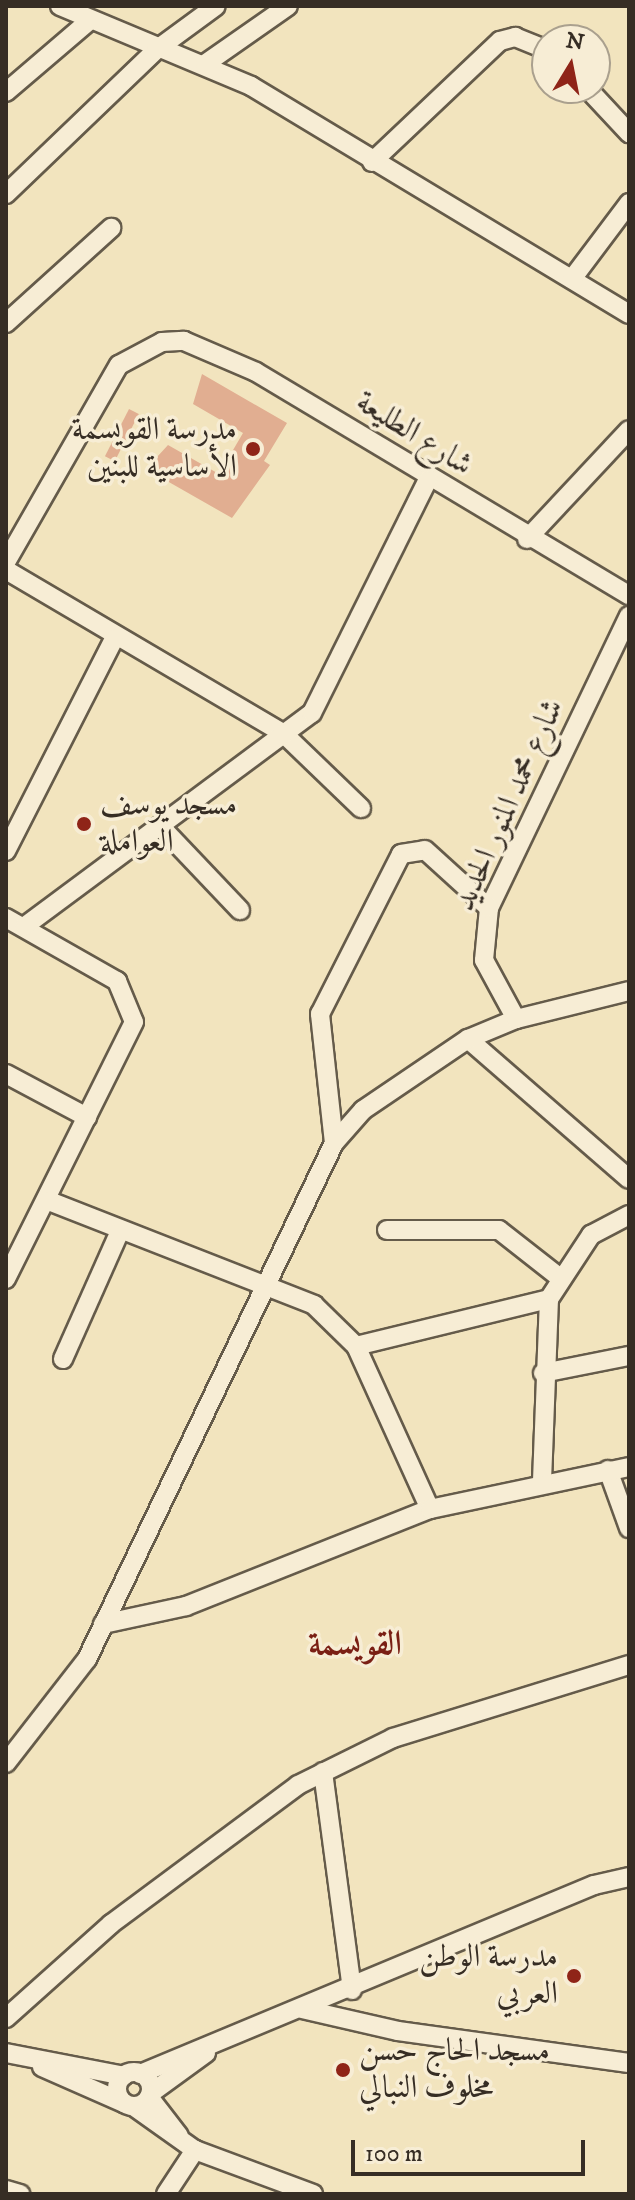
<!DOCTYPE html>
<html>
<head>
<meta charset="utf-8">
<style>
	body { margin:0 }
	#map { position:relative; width:635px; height:2200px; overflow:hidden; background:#f2e4be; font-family:"IM FELL DW Pica",Amiri,serif }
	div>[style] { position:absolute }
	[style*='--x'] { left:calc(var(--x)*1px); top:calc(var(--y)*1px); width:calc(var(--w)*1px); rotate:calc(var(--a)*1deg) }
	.building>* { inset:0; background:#e1ae91; transform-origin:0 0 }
	.roads { filter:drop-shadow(2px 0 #655b4a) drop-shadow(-2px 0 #655b4a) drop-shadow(0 2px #655b4a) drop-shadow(0 -2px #655b4a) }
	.minor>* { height:18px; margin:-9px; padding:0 9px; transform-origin:9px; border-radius:9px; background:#f7edd5 }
	.minor>.ring { margin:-9px; padding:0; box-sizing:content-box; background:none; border:18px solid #f7edd5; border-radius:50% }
	.dots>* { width:22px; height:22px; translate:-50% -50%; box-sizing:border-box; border:4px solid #f7edd5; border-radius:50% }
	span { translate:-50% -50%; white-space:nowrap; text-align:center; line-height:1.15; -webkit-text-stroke:7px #f7edd5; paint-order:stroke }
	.poi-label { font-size:32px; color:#362d24 }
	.right { translate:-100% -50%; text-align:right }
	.left { translate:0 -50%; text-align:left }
	.street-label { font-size:32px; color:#362d24 }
	.neighbourhood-label { font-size:34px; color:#7a1f14; font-weight:700 }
	.frame { position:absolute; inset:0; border:8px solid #362d24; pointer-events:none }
	.north { position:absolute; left:531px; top:24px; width:80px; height:80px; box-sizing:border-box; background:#f7edd5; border:2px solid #aaa08e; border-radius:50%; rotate:10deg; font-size:22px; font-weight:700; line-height:32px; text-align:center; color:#362d24 }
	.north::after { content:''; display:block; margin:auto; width:28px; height:36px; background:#8f2418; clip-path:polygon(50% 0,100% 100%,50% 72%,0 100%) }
	.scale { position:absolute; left:351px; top:2140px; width:234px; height:36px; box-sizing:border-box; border:4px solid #362d24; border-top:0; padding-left:10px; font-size:24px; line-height:28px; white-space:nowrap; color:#362d24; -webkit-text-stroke:6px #f7edd5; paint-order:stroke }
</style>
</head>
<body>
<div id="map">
	<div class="building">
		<div style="clip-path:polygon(202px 374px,287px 423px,264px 461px,270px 465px,232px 518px,146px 469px,168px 445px,219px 474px,243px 433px,193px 404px)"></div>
		<div style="left:129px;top:409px;width:11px;height:53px;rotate:27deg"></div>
	</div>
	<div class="roads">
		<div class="minor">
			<div style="--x:60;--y:6;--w:207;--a:22.7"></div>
			<div style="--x:251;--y:86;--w:441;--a:31.1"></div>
			<div style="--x:205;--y:64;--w:101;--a:-34.9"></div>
			<div style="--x:587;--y:88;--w:62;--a:47"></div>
			<div style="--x:6;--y:92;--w:109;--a:-40.5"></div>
			<div style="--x:372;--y:162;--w:176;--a:-43.4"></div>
			<div style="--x:500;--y:41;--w:16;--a:-15"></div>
			<div style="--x:515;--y:37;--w:35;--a:22"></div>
			<div style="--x:6;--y:194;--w:208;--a:-43.8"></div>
			<div style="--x:156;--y:50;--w:74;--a:-36.3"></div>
			<div style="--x:572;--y:279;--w:95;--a:-53.1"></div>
			<div style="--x:6;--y:323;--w:142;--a:-42.1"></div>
			<div style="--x:527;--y:539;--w:149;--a:-46.9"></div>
			<div style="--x:6;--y:562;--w:227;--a:-60.2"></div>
			<div style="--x:119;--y:365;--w:49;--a:-28.1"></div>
			<div style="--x:162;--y:342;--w:22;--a:-3"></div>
			<div style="--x:184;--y:341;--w:78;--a:23.3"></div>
			<div style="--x:256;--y:372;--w:435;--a:30.9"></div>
			<div style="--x:6;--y:570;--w:323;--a:30.5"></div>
			<div style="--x:284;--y:734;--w:107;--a:43.9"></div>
			<div style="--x:163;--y:829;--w:112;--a:46.5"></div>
			<div style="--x:6;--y:851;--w:238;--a:-63"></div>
			<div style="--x:6;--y:918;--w:128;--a:29.6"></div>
			<div style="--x:117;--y:981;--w:44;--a:67.5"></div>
			<div style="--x:134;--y:1022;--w:287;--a:116.5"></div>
			<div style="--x:25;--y:926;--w:357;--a:-36.6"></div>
			<div style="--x:312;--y:713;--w:261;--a:-63.6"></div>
			<div style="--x:516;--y:1019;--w:67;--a:-118.5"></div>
			<div style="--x:484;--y:960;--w:52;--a:-84.5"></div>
			<div style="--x:489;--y:908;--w:324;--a:-64.4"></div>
			<div style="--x:468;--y:1039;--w:213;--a:41"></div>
			<div style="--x:6;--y:1074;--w:92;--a:28"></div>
			<div style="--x:334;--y:1143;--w:130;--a:-96.2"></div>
			<div style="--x:320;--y:1014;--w:179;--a:-63.1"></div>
			<div style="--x:401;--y:854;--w:24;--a:-9"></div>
			<div style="--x:425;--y:850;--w:86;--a:42.2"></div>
			<div style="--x:49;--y:1201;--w:285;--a:21.4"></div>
			<div style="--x:314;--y:1305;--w:59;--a:44.3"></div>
			<div style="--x:356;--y:1346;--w:179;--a:65.6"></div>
			<div style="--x:387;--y:1230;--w:112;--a:0"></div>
			<div style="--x:499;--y:1230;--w:76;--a:38.1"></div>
			<div style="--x:356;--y:1346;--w:199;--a:-13.7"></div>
			<div style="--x:63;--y:1359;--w:138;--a:-66"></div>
			<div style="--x:543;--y:1373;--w:88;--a:-11.2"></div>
			<div style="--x:608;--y:1470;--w:62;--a:70.1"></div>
			<div style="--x:542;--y:1481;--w:182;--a:-87.8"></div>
			<div style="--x:549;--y:1299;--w:77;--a:-56.7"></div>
			<div style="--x:591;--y:1235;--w:43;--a:-27.8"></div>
			<div style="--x:103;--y:1624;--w:85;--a:-12.2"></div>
			<div style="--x:186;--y:1606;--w:263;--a:-21.7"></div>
			<div style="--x:430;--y:1509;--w:203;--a:-11.9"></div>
			<div style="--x:6;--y:1763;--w:132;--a:-52.1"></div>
			<div style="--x:87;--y:1659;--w:572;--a:-64.42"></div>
			<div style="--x:334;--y:1143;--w:44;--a:-48.7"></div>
			<div style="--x:363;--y:1110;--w:127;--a:-34.1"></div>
			<div style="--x:468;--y:1039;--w:52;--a:-22.6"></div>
			<div style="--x:516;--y:1019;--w:116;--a:-13.9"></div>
			<div style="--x:323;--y:1772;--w:220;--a:82.4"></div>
			<div style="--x:302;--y:2009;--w:98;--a:12.9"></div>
			<div style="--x:398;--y:2031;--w:233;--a:7.9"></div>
			<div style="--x:6;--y:2018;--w:141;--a:-41.8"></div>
			<div style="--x:111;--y:1924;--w:233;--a:-36.6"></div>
			<div style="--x:298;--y:1785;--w:106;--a:-26.3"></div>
			<div style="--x:393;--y:1738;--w:247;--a:-17.2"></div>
			<div style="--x:6;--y:2053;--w:120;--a:11"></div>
			<div style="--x:42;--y:2067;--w:90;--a:23.7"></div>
			<div class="ring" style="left:117px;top:2072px;width:16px;height:16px"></div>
			<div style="--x:140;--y:2074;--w:492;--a:-22.6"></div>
			<div style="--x:594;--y:1885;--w:36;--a:-13"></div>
			<div style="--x:151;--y:2093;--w:68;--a:-36"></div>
			<div style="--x:149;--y:2097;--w:49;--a:52.4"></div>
			<div style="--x:133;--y:2106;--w:76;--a:35.4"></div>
			<div style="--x:195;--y:2150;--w:126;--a:20.4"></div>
			<div style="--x:6;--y:2190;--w:15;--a:16"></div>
			<div style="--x:166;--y:2194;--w:53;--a:-56.6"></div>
		</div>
	</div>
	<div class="dots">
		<div style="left:253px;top:449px;background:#8f2418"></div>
		<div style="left:84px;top:824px;background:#8f2418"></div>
		<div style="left:574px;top:1976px;background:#8f2418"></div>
		<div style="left:343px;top:2070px;background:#8f2418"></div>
	</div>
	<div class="poi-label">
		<span class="right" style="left:237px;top:449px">مدرسة القويسمة<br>الأساسية للبنين</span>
		<span class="left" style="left:100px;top:824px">مسجد يوسف<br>العواملة</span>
		<span class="right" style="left:558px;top:1976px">مدرسة الوطن<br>العربي</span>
		<span class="left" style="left:359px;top:2070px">مسجد الحاج حسن<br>مخلوف النبالي</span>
	</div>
	<div class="street-label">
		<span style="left:414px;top:434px;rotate:32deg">شارع الطليعة</span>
		<span style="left:509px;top:805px;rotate:-66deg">شارع محمد المنور الحديد</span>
	</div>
	<div class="neighbourhood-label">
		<span style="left:355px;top:1645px">القويسمة</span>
	</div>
	<div class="frame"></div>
	<div class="north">N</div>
	<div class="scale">100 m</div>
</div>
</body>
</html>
